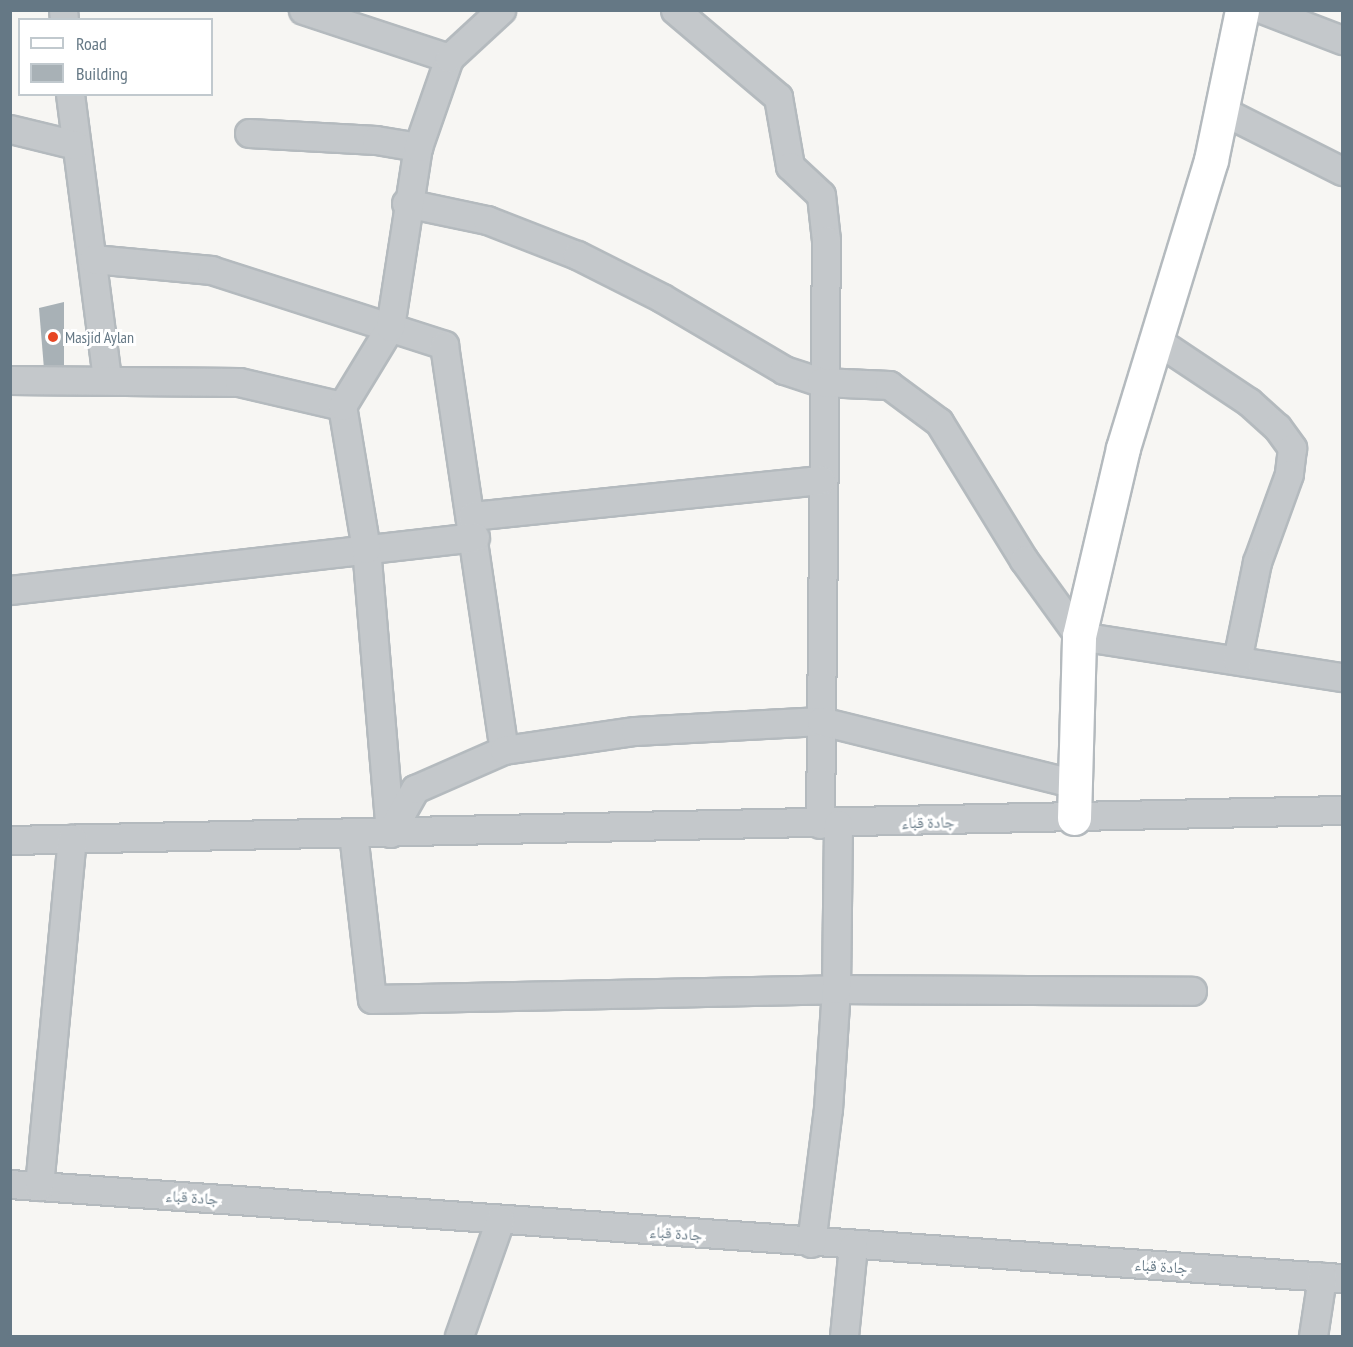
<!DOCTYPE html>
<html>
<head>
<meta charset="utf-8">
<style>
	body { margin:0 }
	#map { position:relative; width:1353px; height:1347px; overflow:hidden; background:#f7f6f3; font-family:"PT Sans Narrow","Noto Naskh Arabic",sans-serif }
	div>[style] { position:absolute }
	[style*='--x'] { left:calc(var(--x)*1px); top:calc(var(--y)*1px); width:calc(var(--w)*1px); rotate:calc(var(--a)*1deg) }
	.building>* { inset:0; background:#a8b1b6 }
	.roads { filter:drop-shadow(2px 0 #b4babe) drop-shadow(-2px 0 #b4babe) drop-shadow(0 2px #b4babe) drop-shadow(0 -2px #b4babe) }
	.street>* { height:27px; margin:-13.5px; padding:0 13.5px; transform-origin:13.5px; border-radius:13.5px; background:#c4c8cb }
	.secondary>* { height:33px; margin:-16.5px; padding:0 16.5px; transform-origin:16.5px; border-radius:16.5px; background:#fff }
	.dots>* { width:16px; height:16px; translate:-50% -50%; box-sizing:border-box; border:3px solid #fff; border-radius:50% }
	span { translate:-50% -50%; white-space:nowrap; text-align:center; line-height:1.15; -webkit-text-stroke:6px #fff; paint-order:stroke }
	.poi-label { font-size:16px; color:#657885 }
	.left { translate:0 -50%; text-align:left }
	.street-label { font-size:16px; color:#657885 }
	.frame { position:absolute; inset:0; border:12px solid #657885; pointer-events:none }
	.legend { position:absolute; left:18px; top:18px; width:195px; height:78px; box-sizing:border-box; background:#fff; border:2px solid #c1c9ce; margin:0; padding:8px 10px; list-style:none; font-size:18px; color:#657885 }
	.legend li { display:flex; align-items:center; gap:12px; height:30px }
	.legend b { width:30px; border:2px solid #c1c9ce }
</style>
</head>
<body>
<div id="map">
	<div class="building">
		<div style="clip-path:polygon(64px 302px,64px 366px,44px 369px,39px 308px)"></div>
	</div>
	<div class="roads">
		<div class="street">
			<div style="--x:63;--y:10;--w:10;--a:84"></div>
			<div style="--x:303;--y:10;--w:154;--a:18.2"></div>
			<div style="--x:675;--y:10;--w:135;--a:40.2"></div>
			<div style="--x:778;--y:97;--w:70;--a:80.1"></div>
			<div style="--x:790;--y:166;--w:42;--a:43.1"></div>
			<div style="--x:821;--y:195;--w:45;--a:83.7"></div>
			<div style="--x:826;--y:240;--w:584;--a:90.59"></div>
			<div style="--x:1264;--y:10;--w:84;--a:21"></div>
			<div style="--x:70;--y:94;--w:288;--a:82.6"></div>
			<div style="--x:1221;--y:110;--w:136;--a:26.8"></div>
			<div style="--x:10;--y:129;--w:67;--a:13.8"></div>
			<div style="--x:249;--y:133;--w:127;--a:3.2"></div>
			<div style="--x:376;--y:140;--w:43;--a:9.5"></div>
			<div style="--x:406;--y:203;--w:83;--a:11.9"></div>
			<div style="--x:487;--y:220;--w:97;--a:21.3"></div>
			<div style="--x:577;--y:255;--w:95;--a:26.8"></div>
			<div style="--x:662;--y:298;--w:142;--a:30.5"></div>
			<div style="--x:784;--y:370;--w:39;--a:18"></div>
			<div style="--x:821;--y:382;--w:68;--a:2.5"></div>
			<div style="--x:889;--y:385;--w:62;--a:36.5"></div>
			<div style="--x:939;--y:422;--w:162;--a:58.4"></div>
			<div style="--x:1024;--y:560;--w:94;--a:54.1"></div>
			<div style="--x:1079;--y:636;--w:266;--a:8.9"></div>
			<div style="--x:93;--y:259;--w:119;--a:5.3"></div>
			<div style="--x:211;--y:270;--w:245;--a:17.8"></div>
			<div style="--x:444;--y:345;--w:409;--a:81.6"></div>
			<div style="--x:1156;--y:340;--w:112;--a:33.7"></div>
			<div style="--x:1249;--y:402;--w:38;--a:42"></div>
			<div style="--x:1277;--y:427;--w:26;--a:54"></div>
			<div style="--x:1292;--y:448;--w:26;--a:97"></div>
			<div style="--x:1289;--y:474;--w:94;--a:110"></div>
			<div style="--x:1257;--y:562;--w:100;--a:101.5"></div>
			<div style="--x:10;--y:380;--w:229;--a:0.5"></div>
			<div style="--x:239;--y:382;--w:106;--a:13.1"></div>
			<div style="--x:472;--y:516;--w:351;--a:-5.9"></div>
			<div style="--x:10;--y:590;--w:468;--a:-6.5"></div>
			<div style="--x:353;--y:833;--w:167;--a:83.5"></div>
			<div style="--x:372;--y:999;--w:464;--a:-1.2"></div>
			<div style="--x:836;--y:989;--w:356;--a:0.3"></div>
			<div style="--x:390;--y:833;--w:285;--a:-94.8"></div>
			<div style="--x:366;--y:549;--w:145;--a:-99.5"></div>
			<div style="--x:342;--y:406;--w:92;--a:-58.7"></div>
			<div style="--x:390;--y:327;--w:182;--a:-81.2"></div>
			<div style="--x:418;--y:147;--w:94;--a:-70.8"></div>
			<div style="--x:449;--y:58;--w:71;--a:-42.7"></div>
			<div style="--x:390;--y:833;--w:51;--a:-60.4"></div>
			<div style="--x:415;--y:789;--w:97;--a:-23.7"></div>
			<div style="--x:504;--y:750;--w:132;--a:-8.3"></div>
			<div style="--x:635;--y:731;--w:186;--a:-3.1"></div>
			<div style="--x:821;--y:721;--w:262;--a:13.9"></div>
			<div style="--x:10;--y:840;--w:1332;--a:-1.29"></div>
			<div style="--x:10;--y:1184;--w:1335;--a:4.04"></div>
			<div style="--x:39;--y:1186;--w:349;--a:-84.6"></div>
			<div style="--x:811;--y:1243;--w:135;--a:-82.8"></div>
			<div style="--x:828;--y:1109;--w:120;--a:-86.2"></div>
			<div style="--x:836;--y:989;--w:165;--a:-89.3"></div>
			<div style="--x:459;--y:1336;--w:123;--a:-70.5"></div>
			<div style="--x:844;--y:1336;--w:90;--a:-84.3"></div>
			<div style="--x:1313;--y:1336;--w:60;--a:-81.3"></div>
		</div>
		<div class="secondary">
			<div style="--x:1074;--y:818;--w:182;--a:-88.4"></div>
			<div style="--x:1079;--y:636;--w:193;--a:-76.8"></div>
			<div style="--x:1123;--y:448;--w:301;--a:-73"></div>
			<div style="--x:1211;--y:160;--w:153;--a:-78.3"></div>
		</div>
	</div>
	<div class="dots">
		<div style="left:53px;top:337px;background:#e74623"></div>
	</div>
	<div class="poi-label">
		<span class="left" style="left:65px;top:337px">Masjid Aylan</span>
	</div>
	<div class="street-label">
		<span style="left:928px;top:822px;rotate:-1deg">جادة قباء</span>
		<span style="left:192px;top:1197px;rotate:4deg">جادة قباء</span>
		<span style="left:676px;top:1233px;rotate:4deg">جادة قباء</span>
		<span style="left:1161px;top:1266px;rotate:4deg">جادة قباء</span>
	</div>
	<div class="frame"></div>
	<ul class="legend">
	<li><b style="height:8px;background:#fff"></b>Road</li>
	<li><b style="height:16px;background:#a8b1b6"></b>Building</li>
	</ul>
</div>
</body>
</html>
